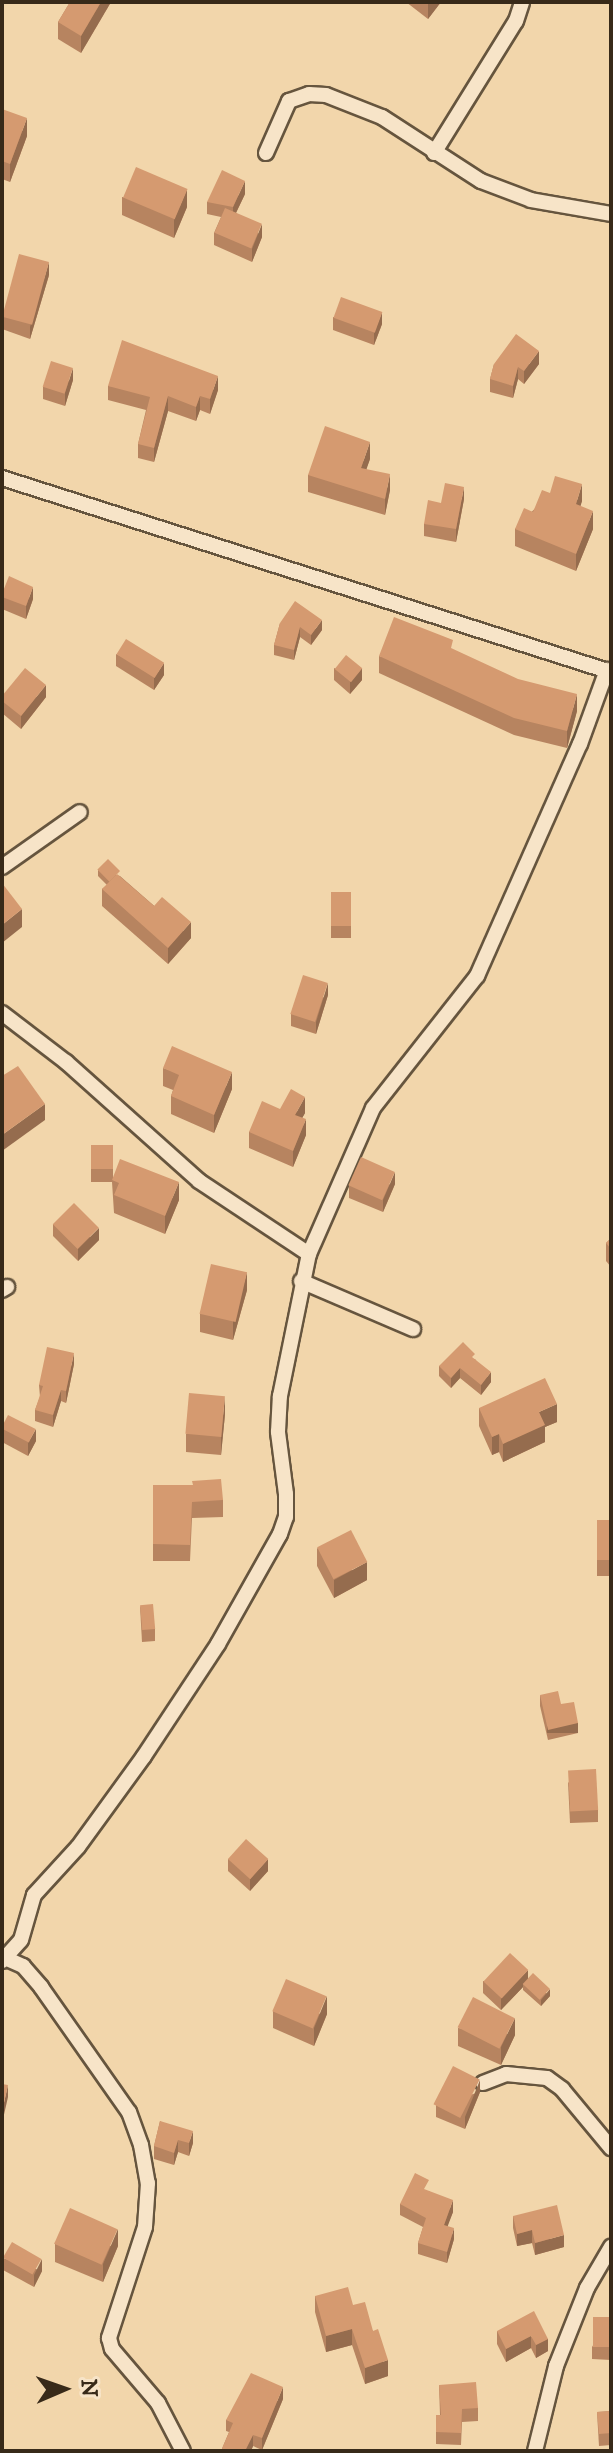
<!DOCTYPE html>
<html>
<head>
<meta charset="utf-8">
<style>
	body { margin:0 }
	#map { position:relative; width:613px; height:2453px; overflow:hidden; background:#f2d6ab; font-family:"IM FELL DW Pica",serif }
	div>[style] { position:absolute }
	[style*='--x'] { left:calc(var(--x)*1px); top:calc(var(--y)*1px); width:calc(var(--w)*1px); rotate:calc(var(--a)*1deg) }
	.roads { filter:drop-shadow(2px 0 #66553e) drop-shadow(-2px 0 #66553e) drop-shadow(0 2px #66553e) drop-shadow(0 -2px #66553e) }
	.minor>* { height:14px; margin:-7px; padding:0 7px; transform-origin:7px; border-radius:7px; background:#f7e4c8 }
	.wall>* { inset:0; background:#b78460; transform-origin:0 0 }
	.shaded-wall>* { inset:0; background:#956c4e; transform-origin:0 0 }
	.building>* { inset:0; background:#d59a70; transform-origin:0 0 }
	span { translate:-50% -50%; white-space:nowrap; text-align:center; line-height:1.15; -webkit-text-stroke:6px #f7e4c8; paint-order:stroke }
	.frame { position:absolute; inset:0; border:4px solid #382a19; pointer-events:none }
	.north { position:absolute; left:24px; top:2349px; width:80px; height:80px; -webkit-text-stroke:6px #f7e4c8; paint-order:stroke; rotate:88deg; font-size:22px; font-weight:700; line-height:32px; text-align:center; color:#382a19 }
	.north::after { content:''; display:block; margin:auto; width:28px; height:36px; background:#382a19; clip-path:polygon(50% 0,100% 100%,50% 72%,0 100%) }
</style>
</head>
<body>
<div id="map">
	<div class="roads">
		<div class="minor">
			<div style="--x:266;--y:153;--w:57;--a:-66.1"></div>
			<div style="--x:289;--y:101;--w:21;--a:-19"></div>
			<div style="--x:309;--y:94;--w:17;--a:3"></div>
			<div style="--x:326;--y:95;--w:60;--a:21.4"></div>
			<div style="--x:382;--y:117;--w:118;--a:32.9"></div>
			<div style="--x:481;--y:181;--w:53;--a:20.8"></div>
			<div style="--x:531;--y:200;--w:81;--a:9.9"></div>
			<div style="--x:434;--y:153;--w:155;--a:-58.2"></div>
			<div style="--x:516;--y:21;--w:20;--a:-72"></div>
			<div style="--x:2;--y:478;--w:639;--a:17.67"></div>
			<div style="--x:2;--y:867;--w:95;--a:-35.2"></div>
			<div style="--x:2;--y:1013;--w:81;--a:37.4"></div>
			<div style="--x:66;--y:1062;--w:178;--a:41.8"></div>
			<div style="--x:199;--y:1181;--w:132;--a:33.6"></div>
			<div style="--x:301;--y:1281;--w:122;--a:23.2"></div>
			<div style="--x:2;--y:1290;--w:6;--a:-31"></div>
			<div style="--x:5;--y:1958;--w:20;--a:24"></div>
			<div style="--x:23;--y:1966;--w:28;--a:49"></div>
			<div style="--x:41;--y:1987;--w:153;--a:54.9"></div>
			<div style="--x:129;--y:2112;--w:35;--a:70"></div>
			<div style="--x:141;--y:2145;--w:39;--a:80"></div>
			<div style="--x:148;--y:2183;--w:44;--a:93.9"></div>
			<div style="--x:145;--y:2227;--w:117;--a:108"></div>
			<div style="--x:109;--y:2338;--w:11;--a:75"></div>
			<div style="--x:112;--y:2349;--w:71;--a:49.6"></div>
			<div style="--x:158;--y:2403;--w:54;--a:62.5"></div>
			<div style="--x:2;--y:1961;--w:28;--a:-48"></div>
			<div style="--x:21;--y:1940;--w:47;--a:-73.9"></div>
			<div style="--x:34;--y:1895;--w:65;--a:-47.5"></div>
			<div style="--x:78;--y:1847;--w:112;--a:-54"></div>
			<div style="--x:144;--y:1756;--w:134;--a:-56.5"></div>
			<div style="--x:218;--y:1644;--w:126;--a:-60.6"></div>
			<div style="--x:280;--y:1534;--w:18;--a:-71"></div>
			<div style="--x:286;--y:1517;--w:23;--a:-90"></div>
			<div style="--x:286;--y:1494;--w:63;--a:-97.4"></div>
			<div style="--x:278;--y:1432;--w:36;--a:-87"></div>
			<div style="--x:280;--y:1396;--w:145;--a:-78.5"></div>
			<div style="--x:309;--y:1254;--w:159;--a:-66.3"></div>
			<div style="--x:373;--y:1108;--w:168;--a:-51.8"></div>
			<div style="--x:477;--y:976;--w:254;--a:-66.1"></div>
			<div style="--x:580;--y:744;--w:79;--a:-70"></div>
			<div style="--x:483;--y:2083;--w:25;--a:-21"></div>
			<div style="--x:506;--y:2074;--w:41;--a:5.6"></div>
			<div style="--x:547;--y:2078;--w:19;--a:36"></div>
			<div style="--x:562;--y:2089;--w:77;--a:50.3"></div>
			<div style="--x:535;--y:2451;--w:88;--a:-76.1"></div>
			<div style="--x:556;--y:2366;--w:84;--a:-68.3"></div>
			<div style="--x:587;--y:2288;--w:48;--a:-59.7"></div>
		</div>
	</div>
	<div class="wall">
		<div style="clip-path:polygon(70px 2px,111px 2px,81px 53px,58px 39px,58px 22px)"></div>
		<div style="clip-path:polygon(406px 2px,441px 2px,428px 19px)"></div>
		<div style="clip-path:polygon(2px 109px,27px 136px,10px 182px,2px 179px)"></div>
		<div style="clip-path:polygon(245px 194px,236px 213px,262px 237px,252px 262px,214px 245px,214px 233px,221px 217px,207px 214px,207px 202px)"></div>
		<div style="clip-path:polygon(122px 197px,187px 207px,174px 238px,122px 215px)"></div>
		<div style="clip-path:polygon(49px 275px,30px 339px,2px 329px,2px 314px)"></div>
		<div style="clip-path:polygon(333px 317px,382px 324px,374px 345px,333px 330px)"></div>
		<div style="clip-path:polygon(494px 364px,539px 364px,524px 384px,518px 379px,513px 398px,490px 392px,490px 379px)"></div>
		<div style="clip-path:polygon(73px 380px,65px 406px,43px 399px,43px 387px)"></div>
		<div style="clip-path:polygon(108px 386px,218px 390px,210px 414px,200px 410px,196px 421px,168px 411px,154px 462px,138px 458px,138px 444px,146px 410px,108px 400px)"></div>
		<div style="clip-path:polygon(370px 459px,366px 469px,390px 490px,385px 515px,308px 492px,308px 475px)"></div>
		<div style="clip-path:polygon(550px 493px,582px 501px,580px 506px,593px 529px,576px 571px,515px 546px,515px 529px)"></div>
		<div style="clip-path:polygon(464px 499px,456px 542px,424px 536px,424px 524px,441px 503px)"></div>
		<div style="clip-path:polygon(2px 594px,33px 599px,26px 619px,2px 609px)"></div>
		<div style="clip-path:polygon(280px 623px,322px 630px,311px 645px,300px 637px,294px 660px,274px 655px,274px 645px)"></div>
		<div style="clip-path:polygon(116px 654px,164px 675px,154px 690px,116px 666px)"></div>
		<div style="clip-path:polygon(379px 656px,577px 711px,567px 748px,514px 735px,379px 673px)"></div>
		<div style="clip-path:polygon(334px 668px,362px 680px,350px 694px,334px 680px)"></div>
		<div style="clip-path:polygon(2px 696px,46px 697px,21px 729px,2px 713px)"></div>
		<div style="clip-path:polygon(98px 870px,120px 876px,191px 938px,168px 964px,102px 906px,102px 889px,107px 885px,98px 876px)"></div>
		<div style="left:331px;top:892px;width:20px;height:46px"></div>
		<div style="clip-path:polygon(328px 995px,316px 1034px,291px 1026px,291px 1014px)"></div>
		<div style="clip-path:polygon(163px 1068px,232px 1089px,214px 1133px,171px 1114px,171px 1096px,173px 1090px,163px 1086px)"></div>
		<div style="clip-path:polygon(280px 1109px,305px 1113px,302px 1118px,306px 1135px,293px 1167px,249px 1148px,249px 1132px)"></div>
		<div style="clip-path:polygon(113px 1145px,113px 1177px,179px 1200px,165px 1234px,114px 1213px,112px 1182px,91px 1182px,91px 1169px)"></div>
		<div style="clip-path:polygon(395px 1184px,383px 1212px,349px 1198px,349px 1186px)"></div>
		<div style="clip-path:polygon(53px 1224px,99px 1240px,78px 1261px,53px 1236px)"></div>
		<div style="clip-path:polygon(611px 1238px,611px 1267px,606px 1261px,606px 1243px)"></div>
		<div style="clip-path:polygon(247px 1290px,233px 1340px,200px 1332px,200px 1314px)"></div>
		<div style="clip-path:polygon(475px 1359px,491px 1382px,481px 1395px,460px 1378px,451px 1388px,439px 1376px,439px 1366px)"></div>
		<div style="clip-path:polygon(74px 1364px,66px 1403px,61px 1401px,53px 1427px,35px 1421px,35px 1410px,40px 1397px,39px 1385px)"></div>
		<div style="clip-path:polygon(479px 1408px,557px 1422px,545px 1427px,545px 1442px,503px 1462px,499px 1452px,492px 1455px,479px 1426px)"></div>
		<div style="clip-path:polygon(225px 1414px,221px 1455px,186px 1452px,186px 1434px)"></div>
		<div style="clip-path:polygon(2px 1427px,36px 1441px,28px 1456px,2px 1442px)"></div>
		<div style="clip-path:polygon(153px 1485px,223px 1500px,223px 1517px,192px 1518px,190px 1561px,153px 1561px)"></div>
		<div style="left:597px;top:1520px;width:14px;height:56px"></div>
		<div style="clip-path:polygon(317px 1548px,367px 1580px,334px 1598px,317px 1566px)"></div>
		<div style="clip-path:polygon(140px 1606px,155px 1629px,155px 1641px,142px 1642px)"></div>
		<div style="clip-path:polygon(540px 1695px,578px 1733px,548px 1740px,540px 1706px)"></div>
		<div style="clip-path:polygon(568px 1782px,598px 1810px,598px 1822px,570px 1823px)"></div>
		<div style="clip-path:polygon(228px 1859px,268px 1871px,250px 1891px,228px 1871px)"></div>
		<div style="clip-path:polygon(528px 1979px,550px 1996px,541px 2006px,523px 1990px,523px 1987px,501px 2010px,483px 1993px,483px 1981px)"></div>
		<div style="clip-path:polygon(273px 2011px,327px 2014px,314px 2046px,273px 2028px)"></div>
		<div style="clip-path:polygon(458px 2028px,515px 2035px,501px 2065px,458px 2046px)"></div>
		<div style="clip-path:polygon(480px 2092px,465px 2129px,436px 2117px,436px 2105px)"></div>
		<div style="clip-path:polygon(160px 2121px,193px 2143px,189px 2156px,178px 2152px,174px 2165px,154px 2159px,154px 2146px)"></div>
		<div style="clip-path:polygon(429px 2191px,453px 2212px,447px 2226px,454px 2239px,447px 2263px,418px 2254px,418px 2243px,423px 2227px,400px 2215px,400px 2204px)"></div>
		<div style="clip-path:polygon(513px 2216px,564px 2247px,535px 2255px,532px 2243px,517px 2246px,513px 2228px)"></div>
		<div style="clip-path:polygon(55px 2244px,118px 2246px,103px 2282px,55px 2262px)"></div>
		<div style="clip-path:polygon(3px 2258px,42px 2271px,34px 2287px,3px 2270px)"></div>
		<div style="clip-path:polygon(315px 2296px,353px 2305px,373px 2331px,388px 2376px,365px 2384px,352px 2345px,326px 2352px,315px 2312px)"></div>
		<div style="clip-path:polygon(611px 2317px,611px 2360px,592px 2359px,592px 2347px)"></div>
		<div style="clip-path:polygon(497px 2331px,548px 2339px,548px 2351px,536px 2358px,531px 2348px,506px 2362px,497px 2344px)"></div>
		<div style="clip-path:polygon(439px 2385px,478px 2408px,478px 2421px,462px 2422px,461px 2445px,436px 2444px,436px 2415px,440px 2415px)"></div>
		<div style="clip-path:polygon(283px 2399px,262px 2450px,253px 2446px,251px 2451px,221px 2451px,229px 2432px,226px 2431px,226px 2420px)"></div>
		<div style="clip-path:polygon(611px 2411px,611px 2445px,599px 2446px,597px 2412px)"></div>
	</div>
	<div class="shaded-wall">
		<div style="clip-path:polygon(101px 2px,111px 2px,81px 53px,81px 36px)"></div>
		<div style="clip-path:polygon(428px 2px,441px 2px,428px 19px)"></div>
		<div style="clip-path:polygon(27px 118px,27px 136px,10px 182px,10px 164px)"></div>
		<div style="clip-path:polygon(245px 181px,245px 194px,233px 219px,233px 207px)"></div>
		<div style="clip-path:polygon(187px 189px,187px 207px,174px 238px,174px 220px)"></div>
		<div style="clip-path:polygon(262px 224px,262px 237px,252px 262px,252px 249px)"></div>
		<div style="clip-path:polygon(49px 262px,49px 275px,30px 339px,30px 327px)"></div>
		<div style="clip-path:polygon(382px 312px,382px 324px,374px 345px,374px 333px)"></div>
		<div style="clip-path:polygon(539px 351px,539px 364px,524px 384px,524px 371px)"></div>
		<div style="clip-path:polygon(518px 367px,518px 379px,513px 398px,513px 386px)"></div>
		<div style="clip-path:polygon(73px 368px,73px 380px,65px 406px,65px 393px)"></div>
		<div style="clip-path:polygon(218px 376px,218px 390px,210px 414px,210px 399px)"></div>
		<div style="clip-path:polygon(4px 388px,4px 405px,2px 409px,2px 392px)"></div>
		<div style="clip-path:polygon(168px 396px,168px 411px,154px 462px,154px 448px)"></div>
		<div style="clip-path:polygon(200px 396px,200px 410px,196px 421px,196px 407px)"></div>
		<div style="clip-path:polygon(370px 442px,370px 459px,361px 485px,361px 468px)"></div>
		<div style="clip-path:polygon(390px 474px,390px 490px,385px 515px,385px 499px)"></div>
		<div style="clip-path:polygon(582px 484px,582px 501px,576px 521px,576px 504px)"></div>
		<div style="clip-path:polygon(464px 487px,464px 499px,456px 542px,456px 529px)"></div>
		<div style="clip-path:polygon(593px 511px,593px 529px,576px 571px,576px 554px)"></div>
		<div style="clip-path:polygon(33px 587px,33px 599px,26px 619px,26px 606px)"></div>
		<div style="clip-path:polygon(322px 620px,322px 630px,311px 645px,311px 635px)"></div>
		<div style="clip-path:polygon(300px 627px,300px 637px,294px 660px,294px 650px)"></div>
		<div style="clip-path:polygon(164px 663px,164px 675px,154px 690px,154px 678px)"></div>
		<div style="clip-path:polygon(362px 668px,362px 680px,350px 694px,350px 682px)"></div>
		<div style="clip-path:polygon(46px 685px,46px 697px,21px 729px,21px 716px)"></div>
		<div style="clip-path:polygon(577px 694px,577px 711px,567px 748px,567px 731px)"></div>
		<div style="clip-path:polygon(22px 909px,22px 927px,2px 943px,2px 925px)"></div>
		<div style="clip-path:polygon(191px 922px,191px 938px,168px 964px,168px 948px)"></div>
		<div style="clip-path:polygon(328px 983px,328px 995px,316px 1034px,316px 1022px)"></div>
		<div style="clip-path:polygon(232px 1072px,232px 1089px,214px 1133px,214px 1115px)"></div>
		<div style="clip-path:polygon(305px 1097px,305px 1113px,295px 1131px,295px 1115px)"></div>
		<div style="clip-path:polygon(45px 1104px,45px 1120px,2px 1151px,2px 1135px)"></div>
		<div style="clip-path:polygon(306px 1119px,306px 1135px,293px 1167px,293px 1151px)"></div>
		<div style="clip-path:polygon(395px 1172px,395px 1184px,383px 1212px,383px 1200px)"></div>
		<div style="clip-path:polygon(179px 1182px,179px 1200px,165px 1234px,165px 1216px)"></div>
		<div style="clip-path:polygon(99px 1228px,99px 1240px,78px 1261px,78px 1249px)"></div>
		<div style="clip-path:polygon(247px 1272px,247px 1290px,233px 1340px,233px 1322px)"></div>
		<div style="clip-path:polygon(74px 1353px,74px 1364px,66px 1403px,66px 1391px)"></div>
		<div style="clip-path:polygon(460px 1368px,460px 1378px,451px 1388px,451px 1378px)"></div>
		<div style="clip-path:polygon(491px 1372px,491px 1382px,481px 1395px,481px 1385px)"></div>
		<div style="clip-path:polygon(61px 1390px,61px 1401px,53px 1427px,53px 1415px)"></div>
		<div style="clip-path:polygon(225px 1396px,225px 1414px,221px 1455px,221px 1437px)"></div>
		<div style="clip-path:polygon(557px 1404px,557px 1422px,545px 1427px,545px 1442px,503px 1462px,503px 1444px,539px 1412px)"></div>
		<div style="clip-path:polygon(36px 1429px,36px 1441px,28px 1456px,28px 1443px)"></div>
		<div style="clip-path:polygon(499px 1434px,499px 1452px,492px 1455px,492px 1437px)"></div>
		<div style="clip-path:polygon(367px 1562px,367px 1580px,334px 1598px,334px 1580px)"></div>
		<div style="left:578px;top:1723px;width:10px;height:31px;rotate:90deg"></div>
		<div style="clip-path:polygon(268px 1859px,268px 1871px,250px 1891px,250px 1879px)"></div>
		<div style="clip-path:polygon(528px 1970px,528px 1983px,523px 1984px,523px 1987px,501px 2010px,501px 1998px)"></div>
		<div style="clip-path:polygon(550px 1989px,550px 1996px,541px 2006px,541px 2000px)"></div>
		<div style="clip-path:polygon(327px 1996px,327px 2014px,314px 2046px,314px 2028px)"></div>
		<div style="clip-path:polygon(515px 2018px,515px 2035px,501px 2065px,501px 2047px)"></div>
		<div style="clip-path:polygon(480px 2080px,480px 2092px,465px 2129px,465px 2117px)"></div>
		<div style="clip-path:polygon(8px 2085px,8px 2097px,3px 2119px,3px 2107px)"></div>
		<div style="clip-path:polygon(193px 2131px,193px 2143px,189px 2156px,189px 2143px)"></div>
		<div style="clip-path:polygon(178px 2140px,178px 2152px,174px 2165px,174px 2153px)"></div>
		<div style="clip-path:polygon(453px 2200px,453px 2212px,444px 2236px,444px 2225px)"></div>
		<div style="clip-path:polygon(454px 2228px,454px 2239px,447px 2263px,447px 2252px)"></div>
		<div style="clip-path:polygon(118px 2229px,118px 2246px,103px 2282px,103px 2264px)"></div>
		<div style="clip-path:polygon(532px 2230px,532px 2243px,517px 2246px,517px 2234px)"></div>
		<div style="clip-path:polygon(564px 2235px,564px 2247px,535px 2255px,535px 2243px)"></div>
		<div style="clip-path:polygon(42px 2259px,42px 2271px,34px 2287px,34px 2275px)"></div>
		<div style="clip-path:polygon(352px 2329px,352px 2345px,326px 2352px,326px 2336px)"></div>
		<div style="clip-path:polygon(531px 2336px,531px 2348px,506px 2362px,506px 2349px)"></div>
		<div style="clip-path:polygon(548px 2339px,548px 2351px,536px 2358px,536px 2345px)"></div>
		<div style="clip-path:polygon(388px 2360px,388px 2376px,365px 2384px,365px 2368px)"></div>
		<div style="clip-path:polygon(283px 2387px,283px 2399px,262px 2450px,262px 2438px)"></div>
		<div style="clip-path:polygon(253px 2435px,253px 2446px,251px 2451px,245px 2451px)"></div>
	</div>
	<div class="building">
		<div style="clip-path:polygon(70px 2px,101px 2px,81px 36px,58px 22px)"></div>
		<div style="clip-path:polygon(2px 109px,27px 118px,10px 164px,2px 161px)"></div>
		<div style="left:136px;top:167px;width:56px;height:33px;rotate:23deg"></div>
		<div style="clip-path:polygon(222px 170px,245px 181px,233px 207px,207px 202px)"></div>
		<div style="left:225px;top:208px;width:40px;height:27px;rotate:23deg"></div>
		<div style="left:19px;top:254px;width:31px;height:65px;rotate:15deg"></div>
		<div style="left:341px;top:297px;width:44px;height:22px;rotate:20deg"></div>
		<div style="clip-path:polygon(516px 334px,539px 351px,524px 371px,518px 367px,513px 386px,490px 379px,494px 364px)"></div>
		<div style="clip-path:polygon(122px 340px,218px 376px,210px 399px,200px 396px,196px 407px,168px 396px,154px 448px,138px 444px,150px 397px,108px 386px)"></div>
		<div style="left:51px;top:361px;width:23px;height:27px;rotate:18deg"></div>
		<div style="clip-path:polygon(325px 426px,370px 442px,361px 468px,390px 474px,385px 499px,308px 475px)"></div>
		<div style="clip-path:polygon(555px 476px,582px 484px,576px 504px,593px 511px,576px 554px,515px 529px,524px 508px,533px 512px,542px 490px,550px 493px)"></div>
		<div style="clip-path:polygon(445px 483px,464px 487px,456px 529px,424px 524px,428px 500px,441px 503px)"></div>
		<div style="clip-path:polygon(9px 576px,33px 587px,26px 606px,2px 597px,2px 594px)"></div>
		<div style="clip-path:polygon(295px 601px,322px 620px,311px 635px,300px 627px,294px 650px,274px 645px,280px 623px)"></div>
		<div style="clip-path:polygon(394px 617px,453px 640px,451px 648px,518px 679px,577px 694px,567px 731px,514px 718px,379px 656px)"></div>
		<div style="left:126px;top:639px;width:45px;height:18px;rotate:32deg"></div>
		<div style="left:346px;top:655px;width:21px;height:18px;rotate:39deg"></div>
		<div style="clip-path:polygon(25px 668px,46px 685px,21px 716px,2px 701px,2px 696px)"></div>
		<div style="left:108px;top:859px;width:17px;height:15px;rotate:45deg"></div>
		<div style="clip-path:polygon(117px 874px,154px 906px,162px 897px,191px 922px,168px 948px,102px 889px)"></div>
		<div style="clip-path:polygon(2px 883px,22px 909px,2px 925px)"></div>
		<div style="left:331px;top:892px;width:20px;height:34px"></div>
		<div style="left:303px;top:975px;width:26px;height:41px;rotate:18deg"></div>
		<div style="clip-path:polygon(172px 1046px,232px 1072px,214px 1115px,171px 1096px,179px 1075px,163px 1068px)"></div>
		<div style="clip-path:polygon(18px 1066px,45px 1104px,2px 1135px,2px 1076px)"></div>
		<div style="clip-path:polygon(291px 1089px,305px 1097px,295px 1115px,306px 1119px,293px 1151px,249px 1132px,262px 1101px,280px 1109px)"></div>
		<div style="left:91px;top:1145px;width:22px;height:24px"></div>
		<div style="left:361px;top:1157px;width:37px;height:31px;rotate:24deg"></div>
		<div style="clip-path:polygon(120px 1159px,179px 1182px,165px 1216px,114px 1195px,119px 1183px,112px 1180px)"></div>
		<div style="left:74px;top:1203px;width:35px;height:30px;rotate:45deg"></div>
		<div style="clip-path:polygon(611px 1238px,611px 1249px,606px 1243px)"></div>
		<div style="left:211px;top:1264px;width:37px;height:51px;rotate:13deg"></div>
		<div style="clip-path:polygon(463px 1342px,475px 1354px,472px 1357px,491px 1372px,481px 1385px,460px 1368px,451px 1378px,439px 1366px)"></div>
		<div style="clip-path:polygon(47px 1347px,74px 1353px,66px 1391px,61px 1390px,53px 1415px,35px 1410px,43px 1386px,39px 1385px)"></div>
		<div style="clip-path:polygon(545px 1378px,557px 1404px,539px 1412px,545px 1425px,503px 1444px,499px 1434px,492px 1437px,479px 1408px)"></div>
		<div style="left:189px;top:1393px;width:36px;height:41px;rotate:5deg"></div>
		<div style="left:8px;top:1415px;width:31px;height:15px;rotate:27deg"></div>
		<div style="clip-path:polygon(221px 1479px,223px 1500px,192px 1502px,190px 1545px,153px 1544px,153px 1485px,193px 1485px,192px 1481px)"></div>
		<div style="left:597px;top:1520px;width:14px;height:40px"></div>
		<div style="left:351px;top:1530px;width:36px;height:38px;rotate:63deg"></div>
		<div style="left:153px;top:1604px;width:25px;height:13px;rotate:85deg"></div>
		<div style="clip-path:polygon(558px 1691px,561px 1704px,574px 1702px,578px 1723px,548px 1730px,540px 1695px)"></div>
		<div style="left:596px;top:1769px;width:41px;height:28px;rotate:87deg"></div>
		<div style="left:246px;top:1839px;width:30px;height:27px;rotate:42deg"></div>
		<div style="left:510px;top:1953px;width:25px;height:39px;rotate:43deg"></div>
		<div style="left:533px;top:1973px;width:23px;height:15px;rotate:43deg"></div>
		<div style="left:286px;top:1979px;width:44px;height:35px;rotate:23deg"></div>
		<div style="left:473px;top:1997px;width:47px;height:34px;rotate:27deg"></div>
		<div style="left:453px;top:2066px;width:30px;height:43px;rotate:27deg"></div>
		<div style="clip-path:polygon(2px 2084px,8px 2085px,3px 2107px,2px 2107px)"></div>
		<div style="clip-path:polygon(160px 2121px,193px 2131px,189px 2143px,178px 2140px,174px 2153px,154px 2146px)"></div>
		<div style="clip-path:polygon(415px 2173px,429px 2180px,424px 2189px,453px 2200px,444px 2225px,454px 2228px,447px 2252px,418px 2243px,426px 2218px,400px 2204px)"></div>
		<div style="clip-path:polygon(557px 2205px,564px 2235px,535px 2243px,532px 2230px,517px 2234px,513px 2216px)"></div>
		<div style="left:70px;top:2208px;width:52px;height:39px;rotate:24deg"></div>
		<div style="left:12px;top:2242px;width:34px;height:18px;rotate:30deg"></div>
		<div style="clip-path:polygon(348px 2287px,353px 2305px,365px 2302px,373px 2331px,378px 2329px,388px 2360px,365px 2368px,352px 2329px,326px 2336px,315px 2296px)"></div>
		<div style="clip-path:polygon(534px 2311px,548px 2339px,536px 2345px,531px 2336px,506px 2349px,497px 2331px)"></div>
		<div style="left:593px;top:2317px;width:18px;height:30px"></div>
		<div style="clip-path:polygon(251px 2373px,283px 2387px,262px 2438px,253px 2435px,245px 2451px,221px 2451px,233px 2423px,226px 2420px)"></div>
		<div style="clip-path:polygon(476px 2382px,478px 2408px,462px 2409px,461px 2433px,436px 2432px,436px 2415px,441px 2415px,439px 2385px)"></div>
		<div style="clip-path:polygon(611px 2411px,611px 2433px,599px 2434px,597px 2412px)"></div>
	</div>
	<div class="frame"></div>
	<div class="north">N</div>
</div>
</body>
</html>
